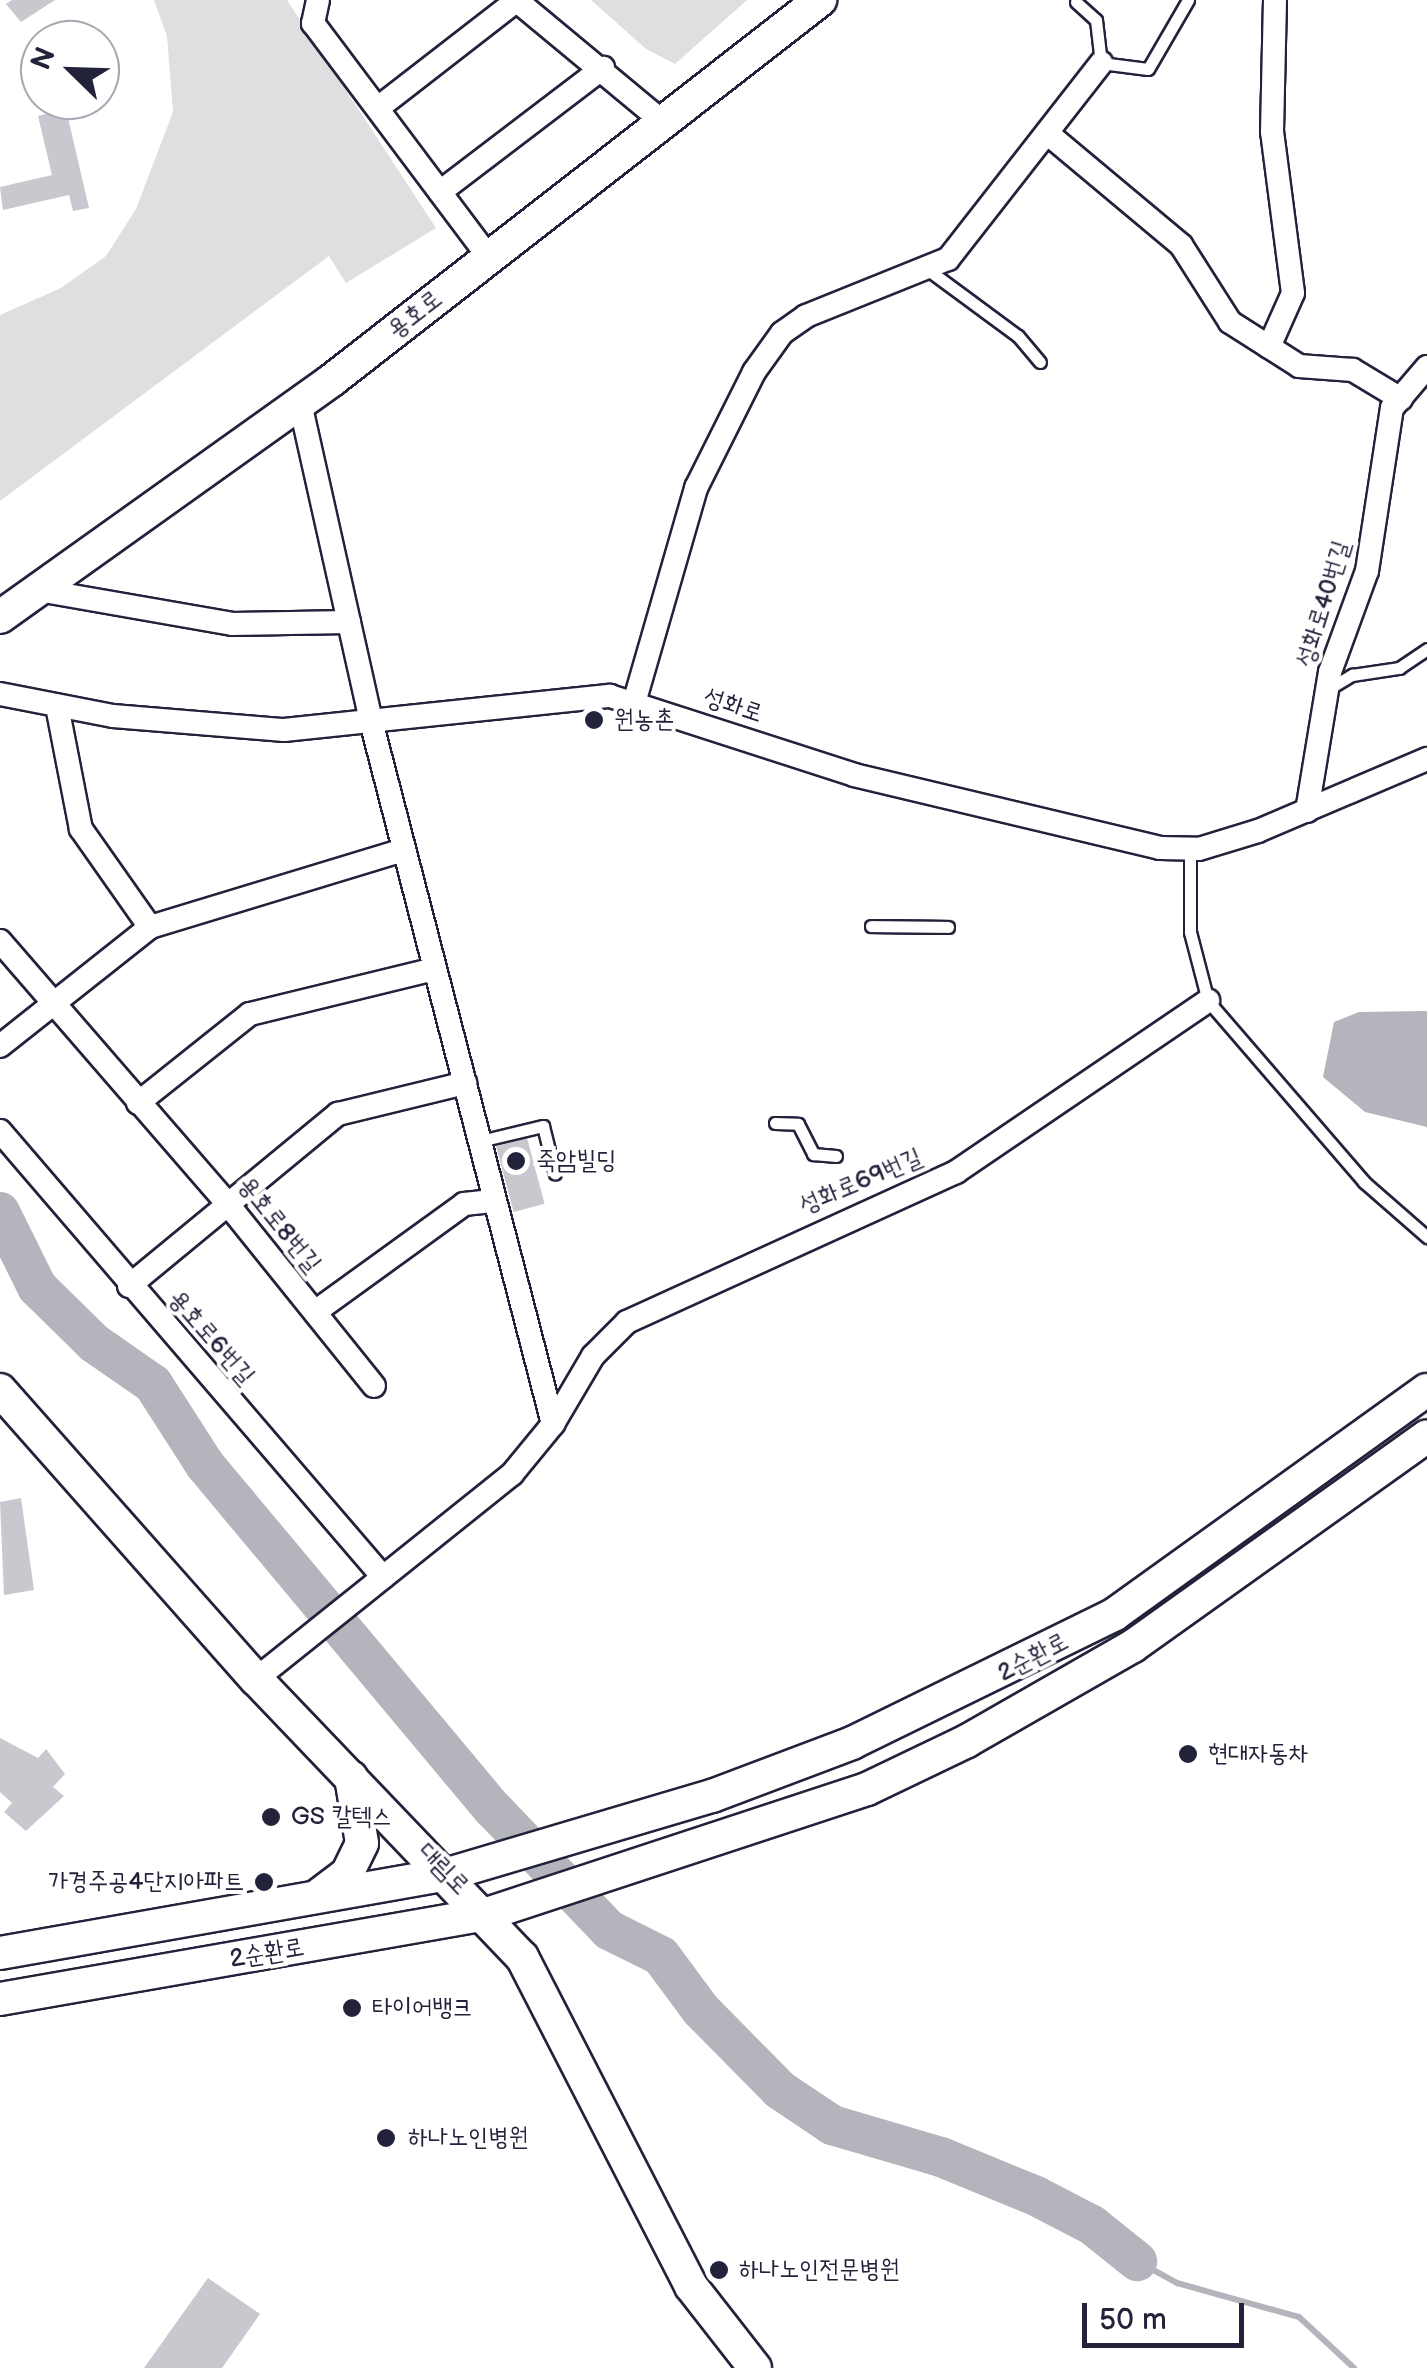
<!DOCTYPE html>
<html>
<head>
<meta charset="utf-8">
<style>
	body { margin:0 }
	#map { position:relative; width:1427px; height:2368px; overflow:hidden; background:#fff; font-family:"Balsamiq Sans","Poor Story",sans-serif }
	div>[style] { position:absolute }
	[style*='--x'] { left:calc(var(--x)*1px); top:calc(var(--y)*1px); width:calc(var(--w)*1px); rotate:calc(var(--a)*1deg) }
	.green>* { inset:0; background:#dfdfe2 }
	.water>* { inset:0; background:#b4b4bc }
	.stream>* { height:6px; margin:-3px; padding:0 3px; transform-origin:3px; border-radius:3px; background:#b4b4bc }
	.river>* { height:40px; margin:-20px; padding:0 20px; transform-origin:20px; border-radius:20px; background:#b4b4bc }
	.building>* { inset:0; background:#c8c8cf; transform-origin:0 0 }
	.roads { filter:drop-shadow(2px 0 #22223b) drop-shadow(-2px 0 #22223b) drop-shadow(0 2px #22223b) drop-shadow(0 -2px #22223b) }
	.lane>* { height:11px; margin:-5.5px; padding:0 5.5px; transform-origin:5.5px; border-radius:5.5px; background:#fff }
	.street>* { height:22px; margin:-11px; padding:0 11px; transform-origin:11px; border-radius:11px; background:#fff }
	.secondary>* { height:32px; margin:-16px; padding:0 16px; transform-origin:16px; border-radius:16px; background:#fff }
	.dots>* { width:28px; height:28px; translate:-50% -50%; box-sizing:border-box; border:5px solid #fff; border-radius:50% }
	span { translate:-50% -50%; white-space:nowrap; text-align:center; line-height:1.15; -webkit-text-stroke:8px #fff; paint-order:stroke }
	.street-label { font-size:25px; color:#22223b }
	.poi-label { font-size:25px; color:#22223b }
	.left { translate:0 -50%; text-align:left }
	.right { translate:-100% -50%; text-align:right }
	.north { position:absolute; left:20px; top:20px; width:100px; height:100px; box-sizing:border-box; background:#fff; border:2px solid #a7a7b1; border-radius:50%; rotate:293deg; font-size:28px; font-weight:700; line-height:40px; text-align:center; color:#22223b }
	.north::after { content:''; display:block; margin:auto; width:35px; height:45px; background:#22223b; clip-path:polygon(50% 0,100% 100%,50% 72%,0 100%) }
	.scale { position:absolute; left:1082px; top:2303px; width:162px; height:45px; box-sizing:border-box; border:5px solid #22223b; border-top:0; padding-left:12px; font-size:30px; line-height:35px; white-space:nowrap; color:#22223b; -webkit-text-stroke:8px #fff; paint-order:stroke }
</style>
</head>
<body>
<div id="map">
	<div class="green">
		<div style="clip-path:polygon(154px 0,287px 0,436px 228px,346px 283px,329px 256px,0 501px,0 315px,61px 288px,106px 256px,136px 209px,173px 112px,167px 36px)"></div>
		<div style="clip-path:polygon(591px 0,747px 0,675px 64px,646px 49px)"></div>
	</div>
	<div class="water">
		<div style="clip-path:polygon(1427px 1011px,1427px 1127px,1365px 1112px,1323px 1077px,1334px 1022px,1359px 1012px)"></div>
	</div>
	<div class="stream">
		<div style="--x:1137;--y:2261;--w:46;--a:28.8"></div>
		<div style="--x:1177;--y:2283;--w:127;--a:15.6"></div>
		<div style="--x:1299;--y:2317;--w:75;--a:42.8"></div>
	</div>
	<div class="river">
		<div style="--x:0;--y:1212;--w:84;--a:63.7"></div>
		<div style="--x:37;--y:1287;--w:80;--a:44.5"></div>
		<div style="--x:94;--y:1343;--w:72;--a:34.8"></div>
		<div style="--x:153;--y:1384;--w:96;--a:57.3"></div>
		<div style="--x:205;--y:1465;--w:449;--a:50.1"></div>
		<div style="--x:493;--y:1809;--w:168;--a:46.2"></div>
		<div style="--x:609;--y:1930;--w:58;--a:26.6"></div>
		<div style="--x:661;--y:1956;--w:67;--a:53.5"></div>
		<div style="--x:701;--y:2010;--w:112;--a:45.4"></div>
		<div style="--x:780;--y:2090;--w:63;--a:33.9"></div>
		<div style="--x:832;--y:2125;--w:114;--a:16.4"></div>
		<div style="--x:941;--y:2157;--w:103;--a:22.3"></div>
		<div style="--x:1036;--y:2196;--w:63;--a:27.4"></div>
		<div style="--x:1092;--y:2225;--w:58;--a:38.7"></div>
	</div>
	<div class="building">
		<div style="clip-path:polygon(12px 0,55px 0,21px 22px,6px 4px)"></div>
		<div style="clip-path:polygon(66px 109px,89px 208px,73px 211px,69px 195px,3px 210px,0 187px,52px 175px,38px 116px)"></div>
		<div style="left:527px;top:1138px;width:68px;height:32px;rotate:75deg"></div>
		<div style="clip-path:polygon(21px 1498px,34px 1590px,4px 1595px,0 1502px)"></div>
		<div style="clip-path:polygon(0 1738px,38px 1758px,46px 1749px,65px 1774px,53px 1787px,64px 1796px,26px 1831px,4px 1812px,12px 1803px,0 1792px)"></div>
		<div style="clip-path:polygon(208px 2278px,260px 2314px,222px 2368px,144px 2368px)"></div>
	</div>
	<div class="roads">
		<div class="lane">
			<div style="--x:1076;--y:2;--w:27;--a:42"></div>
			<div style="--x:1096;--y:20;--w:43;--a:83.4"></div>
			<div style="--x:1101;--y:63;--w:47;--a:7.3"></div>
			<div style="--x:1148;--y:69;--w:80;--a:-59.9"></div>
			<div style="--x:927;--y:269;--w:113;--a:36.4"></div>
			<div style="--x:1018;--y:336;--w:34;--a:50"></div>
			<div style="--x:1330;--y:688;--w:26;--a:-31"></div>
			<div style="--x:1352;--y:675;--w:48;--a:-8.5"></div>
			<div style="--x:1399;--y:668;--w:34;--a:-34"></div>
			<div style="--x:1190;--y:849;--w:83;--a:90"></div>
			<div style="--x:1190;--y:932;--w:71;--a:75.4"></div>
			<div style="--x:1208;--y:1001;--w:239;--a:49.2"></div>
			<div style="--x:1364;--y:1182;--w:84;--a:41.1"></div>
			<div style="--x:871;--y:926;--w:77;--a:0.7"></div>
			<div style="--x:775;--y:1123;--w:23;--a:2"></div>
			<div style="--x:798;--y:1124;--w:34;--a:63"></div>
			<div style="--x:813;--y:1154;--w:23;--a:5"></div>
			<div style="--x:480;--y:1141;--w:65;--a:-13.4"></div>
			<div style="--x:543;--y:1126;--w:49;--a:76"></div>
		</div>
		<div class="street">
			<div style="--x:318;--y:0;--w:24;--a:102"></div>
			<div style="--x:313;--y:23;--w:293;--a:53.1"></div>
			<div style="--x:516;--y:0;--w:192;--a:39.7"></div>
			<div style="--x:378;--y:108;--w:176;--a:-37.8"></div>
			<div style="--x:1047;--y:133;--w:175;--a:39.9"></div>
			<div style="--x:1181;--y:245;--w:91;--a:57.5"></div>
			<div style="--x:1230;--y:322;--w:82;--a:32.5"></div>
			<div style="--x:1299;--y:366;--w:54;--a:4.2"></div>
			<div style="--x:1353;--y:370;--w:56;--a:31.1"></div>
			<div style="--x:440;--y:192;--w:205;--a:-37.3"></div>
			<div style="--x:1269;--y:347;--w:59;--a:-66"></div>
			<div style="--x:1293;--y:293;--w:162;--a:-97.4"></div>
			<div style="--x:1272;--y:132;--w:132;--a:-88.7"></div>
			<div style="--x:300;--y:403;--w:330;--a:77.4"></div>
			<div style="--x:372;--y:725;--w:722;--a:75.48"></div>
			<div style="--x:553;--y:1424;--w:79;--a:-59.5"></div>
			<div style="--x:593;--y:1356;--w:48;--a:-45"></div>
			<div style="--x:627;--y:1322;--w:362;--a:-24.5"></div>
			<div style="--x:956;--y:1172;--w:305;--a:-34.2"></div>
			<div style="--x:38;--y:590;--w:197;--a:9.9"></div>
			<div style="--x:232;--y:624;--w:117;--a:-1"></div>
			<div style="--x:0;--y:694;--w:115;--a:11"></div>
			<div style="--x:113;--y:716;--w:172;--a:4.7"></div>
			<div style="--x:284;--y:730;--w:328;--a:-6"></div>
			<div style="--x:610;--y:696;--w:256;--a:17.9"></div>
			<div style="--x:854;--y:775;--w:315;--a:13.4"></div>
			<div style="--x:1160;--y:848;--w:39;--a:1"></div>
			<div style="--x:1199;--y:849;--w:62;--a:-17"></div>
			<div style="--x:1258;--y:831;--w:184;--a:-23.1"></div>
			<div style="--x:634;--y:703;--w:224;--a:-73.9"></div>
			<div style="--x:696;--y:488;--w:130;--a:-63.4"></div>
			<div style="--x:754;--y:372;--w:48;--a:-54.3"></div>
			<div style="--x:782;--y:333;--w:29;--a:-35"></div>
			<div style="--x:806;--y:316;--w:153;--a:-21.9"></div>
			<div style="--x:948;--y:259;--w:249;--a:-52"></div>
			<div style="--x:57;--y:706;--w:125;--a:79"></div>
			<div style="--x:81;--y:829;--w:120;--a:54.9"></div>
			<div style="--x:1307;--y:811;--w:141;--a:-80.6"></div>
			<div style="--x:1330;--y:672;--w:108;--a:-69.9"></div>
			<div style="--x:1367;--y:571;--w:165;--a:-81.3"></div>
			<div style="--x:1392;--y:408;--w:54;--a:-49.5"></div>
			<div style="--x:0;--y:941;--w:345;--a:49.1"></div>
			<div style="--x:226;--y:1202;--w:236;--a:51.2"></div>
			<div style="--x:0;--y:1046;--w:191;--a:-38.4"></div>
			<div style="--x:150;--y:927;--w:265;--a:-16.9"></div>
			<div style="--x:138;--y:1103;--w:143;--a:-38.5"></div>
			<div style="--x:250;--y:1014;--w:190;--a:-13.7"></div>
			<div style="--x:0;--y:1131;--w:588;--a:49.35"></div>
			<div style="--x:129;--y:1286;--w:271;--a:-39.5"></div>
			<div style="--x:338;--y:1114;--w:131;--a:-13.7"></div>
			<div style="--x:315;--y:1312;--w:184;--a:-35.9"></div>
			<div style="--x:464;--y:1204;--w:31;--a:-6"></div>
			<div style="--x:256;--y:1679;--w:328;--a:-38.7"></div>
			<div style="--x:512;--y:1474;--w:65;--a:-50.6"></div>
		</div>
		<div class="secondary">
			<div style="--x:0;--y:617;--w:408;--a:-35.5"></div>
			<div style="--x:332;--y:380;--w:619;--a:-37.91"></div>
			<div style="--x:0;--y:1390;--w:386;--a:48.5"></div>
			<div style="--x:256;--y:1679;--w:385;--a:46.3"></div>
			<div style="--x:522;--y:1957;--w:370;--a:62.8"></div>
			<div style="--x:691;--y:2286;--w:104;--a:52"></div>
			<div style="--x:320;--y:1894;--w:34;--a:-37"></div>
			<div style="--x:347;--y:1874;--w:34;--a:-64"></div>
			<div style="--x:362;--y:1843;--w:67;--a:-99.5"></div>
			<div style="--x:0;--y:1953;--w:455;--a:-10"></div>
			<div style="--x:448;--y:1874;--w:275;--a:-16.5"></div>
			<div style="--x:712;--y:1796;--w:150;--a:-20.7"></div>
			<div style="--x:852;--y:1743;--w:293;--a:-26.1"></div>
			<div style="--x:1115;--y:1614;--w:384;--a:-35.7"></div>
			<div style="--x:0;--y:1999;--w:494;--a:-9.9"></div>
			<div style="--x:487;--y:1914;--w:400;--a:-18.2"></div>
			<div style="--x:867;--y:1789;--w:111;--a:-25.6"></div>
			<div style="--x:967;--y:1741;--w:191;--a:-29.8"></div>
			<div style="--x:1133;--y:1646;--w:361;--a:-35.5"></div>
		</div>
	</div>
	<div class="dots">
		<div style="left:594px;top:720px;background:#22223b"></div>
		<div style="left:516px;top:1161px;background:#22223b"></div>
		<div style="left:1188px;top:1754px;background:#22223b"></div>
		<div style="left:271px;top:1817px;background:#22223b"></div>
		<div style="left:264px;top:1882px;background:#22223b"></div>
		<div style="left:352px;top:2008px;background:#22223b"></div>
		<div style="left:386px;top:2138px;background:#22223b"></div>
		<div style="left:719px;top:2270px;background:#22223b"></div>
	</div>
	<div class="street-label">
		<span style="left:415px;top:315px;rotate:-38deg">용호로</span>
		<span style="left:1324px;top:604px;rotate:-73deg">성화로40번길</span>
		<span style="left:733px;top:706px;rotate:18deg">성화로</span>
		<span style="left:861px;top:1182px;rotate:-23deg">성화로69번길</span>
		<span style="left:279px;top:1225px;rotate:51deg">용호로8번길</span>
		<span style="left:211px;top:1338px;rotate:49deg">용호로6번길</span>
		<span style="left:1033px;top:1658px;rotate:-28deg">2순환로</span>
		<span style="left:443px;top:1869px;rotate:46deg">대림로</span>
		<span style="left:267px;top:1954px;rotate:-10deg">2순환로</span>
	</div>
	<div class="poi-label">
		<span class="left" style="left:614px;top:720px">원농촌</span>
		<span class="left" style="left:536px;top:1161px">죽암빌딩</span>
		<span class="left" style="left:1208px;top:1754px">현대자동차</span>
		<span class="left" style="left:291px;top:1817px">GS 칼텍스</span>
		<span class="right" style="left:244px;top:1882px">가경주공4단지아파트</span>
		<span class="left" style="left:372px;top:2008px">타이어뱅크</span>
		<span class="left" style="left:408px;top:2138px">하나노인병원</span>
		<span class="left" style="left:739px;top:2270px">하나노인전문병원</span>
	</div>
	<div class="north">N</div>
	<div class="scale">50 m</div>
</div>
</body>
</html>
